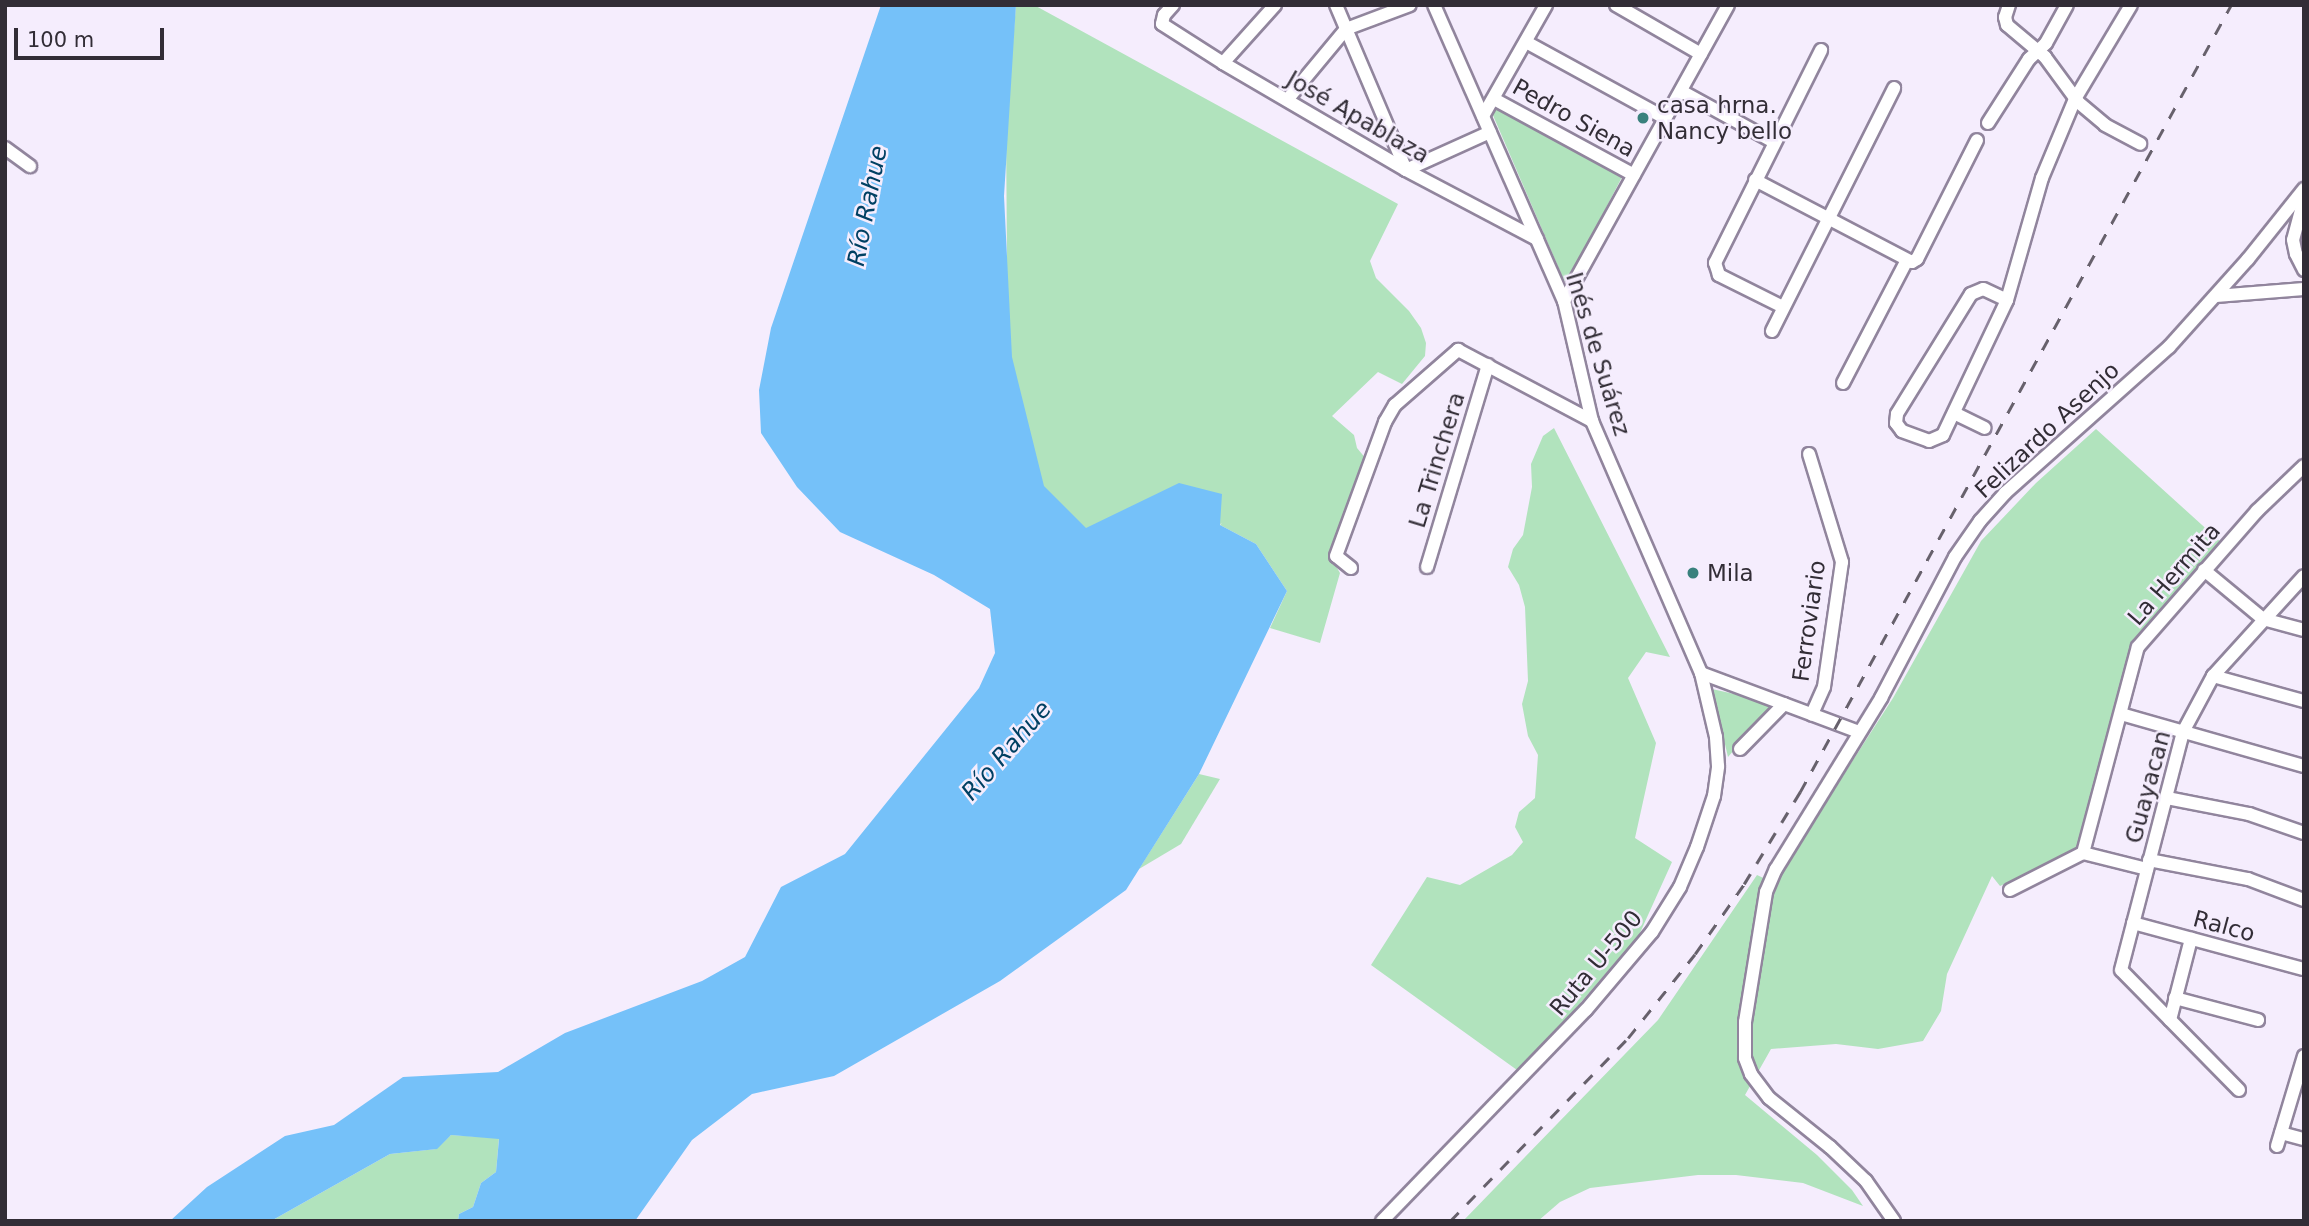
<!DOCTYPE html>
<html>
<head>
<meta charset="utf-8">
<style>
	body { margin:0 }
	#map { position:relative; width:2309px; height:1226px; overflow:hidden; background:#f5edfd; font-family:"DejaVu Sans",sans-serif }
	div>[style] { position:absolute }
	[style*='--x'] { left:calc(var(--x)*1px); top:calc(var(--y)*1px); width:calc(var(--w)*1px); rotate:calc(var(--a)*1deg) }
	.green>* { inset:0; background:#b1e3bd }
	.water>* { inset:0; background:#75c1f9 }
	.roads { filter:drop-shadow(2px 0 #91859d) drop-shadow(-2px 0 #91859d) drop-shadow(0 2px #91859d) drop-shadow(0 -2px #91859d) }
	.minor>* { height:12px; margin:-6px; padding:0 6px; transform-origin:6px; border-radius:6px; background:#fff }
	.rail>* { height:2.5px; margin-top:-1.25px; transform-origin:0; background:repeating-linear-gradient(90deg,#67616c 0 12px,transparent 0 24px) }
	.dots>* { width:19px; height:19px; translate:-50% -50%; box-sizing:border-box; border:4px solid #f5edfd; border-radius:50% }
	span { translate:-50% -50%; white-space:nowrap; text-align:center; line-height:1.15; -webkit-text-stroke:5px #f5edfd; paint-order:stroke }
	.poi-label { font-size:23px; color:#322d36 }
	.left { translate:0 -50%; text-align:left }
	.street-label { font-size:23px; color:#322d36 }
	.water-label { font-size:24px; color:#004063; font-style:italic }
	.frame { position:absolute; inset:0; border:7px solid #322d36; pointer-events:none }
	.scale { position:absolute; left:14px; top:28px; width:150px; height:32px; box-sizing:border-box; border:4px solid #322d36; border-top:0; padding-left:9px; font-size:21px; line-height:24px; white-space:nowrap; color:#322d36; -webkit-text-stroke:5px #f5edfd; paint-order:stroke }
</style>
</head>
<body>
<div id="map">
	<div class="green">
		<div style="clip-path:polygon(1016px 5px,1034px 5px,1398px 204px,1370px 261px,1376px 278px,1409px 311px,1421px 328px,1426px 343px,1425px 356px,1402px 384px,1378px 372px,1332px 416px,1354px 435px,1357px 448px,1367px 460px,1331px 558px,1340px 573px,1320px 643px,1270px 628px,1287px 591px,1256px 544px,1220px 525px,1222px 523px,1210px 530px,1084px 540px,1035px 491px,1002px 358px,1007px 260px,1006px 128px)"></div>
		<div style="clip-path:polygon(1496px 106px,1622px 177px,1566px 285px,1492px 113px)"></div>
		<div style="clip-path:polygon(1554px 428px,1670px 657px,1646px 652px,1628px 678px,1656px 743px,1635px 838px,1672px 862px,1639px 935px,1526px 1066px,1517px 1070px,1371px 965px,1427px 877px,1460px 885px,1512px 855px,1523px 842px,1515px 827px,1519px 812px,1535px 798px,1538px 755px,1528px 736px,1522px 704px,1528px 681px,1525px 607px,1519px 585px,1508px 567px,1513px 549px,1523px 535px,1532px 487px,1531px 464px,1543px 436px)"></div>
		<div style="clip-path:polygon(2096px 429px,2223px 544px,2137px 644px,2079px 850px,2000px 886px,1992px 876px,1947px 974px,1941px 1011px,1923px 1041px,1878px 1049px,1836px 1044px,1771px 1049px,1745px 1095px,1817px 1155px,1852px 1190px,1863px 1206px,1803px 1183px,1736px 1175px,1698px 1175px,1590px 1188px,1560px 1202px,1538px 1221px,1463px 1221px,1658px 1020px,1757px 875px,1774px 883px,1893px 698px,1981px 541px,2036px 483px)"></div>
		<div style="clip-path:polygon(1712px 689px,1774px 703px,1728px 757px)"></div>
		<div style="clip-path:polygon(1199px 774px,1220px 779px,1181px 844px,1139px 869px)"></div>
		<div style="clip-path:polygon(451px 1135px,499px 1138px,496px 1172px,481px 1183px,473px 1207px,459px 1214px,458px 1221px,271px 1221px,390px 1154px,436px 1149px)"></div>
	</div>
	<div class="water">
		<div style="clip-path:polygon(881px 5px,1016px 5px,1004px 196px,1012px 357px,1044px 486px,1086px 528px,1179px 483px,1222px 494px,1220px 525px,1256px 544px,1287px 591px,1199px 774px,1126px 890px,1000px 981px,834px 1076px,752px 1094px,692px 1140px,635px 1221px,458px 1221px,459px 1214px,473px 1207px,481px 1183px,496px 1172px,499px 1139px,451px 1135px,437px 1149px,390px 1154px,271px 1221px,170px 1221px,207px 1187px,285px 1136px,334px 1125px,403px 1077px,498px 1072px,565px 1033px,702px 981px,745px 957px,781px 887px,845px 854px,979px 688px,995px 653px,990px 609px,934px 575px,840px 532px,797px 487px,761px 433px,759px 390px,771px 328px)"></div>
	</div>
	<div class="roads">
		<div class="minor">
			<div style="--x:1173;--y:5;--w:13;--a:132"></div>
			<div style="--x:1164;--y:15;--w:9;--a:103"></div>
			<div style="--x:1162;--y:24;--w:72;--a:32.6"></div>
			<div style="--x:1223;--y:63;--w:212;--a:30.3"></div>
			<div style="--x:1406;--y:170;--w:148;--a:27.8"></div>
			<div style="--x:1336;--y:5;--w:179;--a:67"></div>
			<div style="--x:1406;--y:170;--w:92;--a:-24.3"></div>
			<div style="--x:1616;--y:5;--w:98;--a:30"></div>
			<div style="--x:2009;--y:5;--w:13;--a:108"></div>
			<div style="--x:2005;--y:17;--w:8;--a:76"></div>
			<div style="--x:2007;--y:25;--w:50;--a:40.1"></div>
			<div style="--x:2045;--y:57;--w:56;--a:53.7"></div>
			<div style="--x:2078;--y:102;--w:35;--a:40"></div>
			<div style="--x:2105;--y:125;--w:40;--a:28"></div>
			<div style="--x:1526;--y:42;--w:158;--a:28.7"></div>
			<div style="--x:1223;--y:63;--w:78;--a:-48.1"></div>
			<div style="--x:1681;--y:91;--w:106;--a:28.7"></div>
			<div style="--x:1494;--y:99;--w:159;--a:28.5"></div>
			<div style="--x:1287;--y:100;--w:92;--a:-50.3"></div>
			<div style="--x:1346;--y:29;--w:68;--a:-20.6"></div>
			<div style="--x:1483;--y:116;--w:128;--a:-60.4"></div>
			<div style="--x:1988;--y:123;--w:76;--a:-57.4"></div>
			<div style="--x:2029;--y:59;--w:23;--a:-43"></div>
			<div style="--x:2046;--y:43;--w:43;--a:-61.1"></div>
			<div style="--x:5;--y:148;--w:31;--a:36"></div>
			<div style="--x:1755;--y:180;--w:177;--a:27.6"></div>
			<div style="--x:1912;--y:262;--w:6;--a:-31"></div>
			<div style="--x:1917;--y:259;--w:133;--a:-63.2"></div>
			<div style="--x:2304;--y:199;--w:42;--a:105"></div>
			<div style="--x:2293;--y:240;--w:14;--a:78"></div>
			<div style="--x:2296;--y:254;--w:18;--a:63"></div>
			<div style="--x:2216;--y:296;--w:88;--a:-4.5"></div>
			<div style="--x:2007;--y:300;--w:26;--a:-155"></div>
			<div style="--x:1983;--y:289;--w:13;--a:157"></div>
			<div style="--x:1971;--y:294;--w:141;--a:121.7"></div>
			<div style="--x:1897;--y:414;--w:9;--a:96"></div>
			<div style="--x:1896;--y:423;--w:10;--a:53"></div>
			<div style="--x:1902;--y:431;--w:29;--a:20"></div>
			<div style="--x:1929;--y:441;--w:15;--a:-23"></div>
			<div style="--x:1943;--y:435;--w:149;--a:-64.6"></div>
			<div style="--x:2007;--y:300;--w:127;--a:-74"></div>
			<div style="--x:2042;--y:178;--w:86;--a:-67.3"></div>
			<div style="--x:2075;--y:99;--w:109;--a:-59.2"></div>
			<div style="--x:1564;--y:301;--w:338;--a:-61"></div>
			<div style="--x:1783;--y:307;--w:72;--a:-153.4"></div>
			<div style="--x:1719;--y:275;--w:13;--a:-108"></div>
			<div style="--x:1715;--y:263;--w:238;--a:-63.5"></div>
			<div style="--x:1772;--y:331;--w:272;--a:-63.3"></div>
			<div style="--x:1843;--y:383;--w:136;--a:-62.5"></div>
			<div style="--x:1954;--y:413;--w:34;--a:26"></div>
			<div style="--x:1809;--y:454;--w:113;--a:73"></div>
			<div style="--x:1842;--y:562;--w:126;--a:98.2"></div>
			<div style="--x:1824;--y:687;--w:30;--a:114"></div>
			<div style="--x:1427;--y:567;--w:211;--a:-73.2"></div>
			<div style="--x:1351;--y:568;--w:19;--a:-141"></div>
			<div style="--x:1336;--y:556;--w:143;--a:-69.9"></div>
			<div style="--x:1385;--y:422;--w:20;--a:-60"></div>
			<div style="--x:1395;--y:405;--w:84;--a:-41.1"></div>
			<div style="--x:1458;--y:350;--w:152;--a:27.9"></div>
			<div style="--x:2204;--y:570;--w:77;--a:39.7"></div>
			<div style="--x:2263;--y:619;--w:42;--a:15"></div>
			<div style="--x:1701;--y:673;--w:169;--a:20.5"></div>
			<div style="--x:2213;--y:676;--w:94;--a:15.4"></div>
			<div style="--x:2121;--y:714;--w:190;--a:15.9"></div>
			<div style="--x:1740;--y:749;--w:63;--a:-45.6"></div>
			<div style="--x:2167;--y:798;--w:84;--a:11"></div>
			<div style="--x:2249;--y:814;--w:58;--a:19.1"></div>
			<div style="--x:2083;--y:853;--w:66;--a:14"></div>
			<div style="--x:2149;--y:860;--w:101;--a:10.9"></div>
			<div style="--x:2248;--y:879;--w:60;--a:20.6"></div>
			<div style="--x:2010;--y:890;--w:82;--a:-26.9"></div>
			<div style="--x:2083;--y:853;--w:213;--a:-75.1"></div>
			<div style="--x:2138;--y:647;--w:181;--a:-48.8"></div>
			<div style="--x:2257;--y:511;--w:65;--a:-43.8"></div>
			<div style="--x:2133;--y:923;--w:177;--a:15.1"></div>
			<div style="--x:2175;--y:998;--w:86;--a:14.8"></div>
			<div style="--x:2170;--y:1020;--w:84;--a:-75.5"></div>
			<div style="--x:2239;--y:1090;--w:168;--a:-134.5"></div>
			<div style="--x:2121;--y:970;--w:246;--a:-75.4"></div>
			<div style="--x:2183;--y:732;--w:64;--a:-61.8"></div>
			<div style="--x:2213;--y:676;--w:135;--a:-47.7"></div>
			<div style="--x:2281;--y:1133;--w:24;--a:15"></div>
			<div style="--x:2277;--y:1146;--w:94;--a:-73.3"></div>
			<div style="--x:1382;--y:1221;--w:293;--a:-46"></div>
			<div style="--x:1586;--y:1010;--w:102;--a:-49.8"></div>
			<div style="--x:1652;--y:932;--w:53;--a:-58.1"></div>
			<div style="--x:1680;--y:887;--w:43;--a:-67"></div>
			<div style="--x:1697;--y:847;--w:54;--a:-71.6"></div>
			<div style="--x:1714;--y:796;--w:30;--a:-82"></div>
			<div style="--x:1718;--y:766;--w:29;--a:-94"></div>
			<div style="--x:1716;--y:737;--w:66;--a:-103.2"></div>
			<div style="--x:1701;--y:673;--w:275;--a:-113.4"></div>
			<div style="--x:1592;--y:421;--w:123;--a:-103.1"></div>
			<div style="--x:1564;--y:301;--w:323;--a:-113.7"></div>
			<div style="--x:1894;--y:1221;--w:49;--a:-125"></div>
			<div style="--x:1866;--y:1181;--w:50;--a:-136.6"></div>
			<div style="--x:1830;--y:1147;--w:78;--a:-141.2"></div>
			<div style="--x:1769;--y:1098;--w:30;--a:-127"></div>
			<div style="--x:1751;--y:1074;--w:17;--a:-111"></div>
			<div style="--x:1745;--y:1058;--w:36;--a:-90"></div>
			<div style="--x:1745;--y:1022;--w:132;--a:-80.8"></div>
			<div style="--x:1766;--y:892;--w:25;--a:-67"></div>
			<div style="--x:1776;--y:869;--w:201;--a:-58.4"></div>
			<div style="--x:1881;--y:698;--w:159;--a:-62.3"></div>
			<div style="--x:1955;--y:557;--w:44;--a:-55.2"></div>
			<div style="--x:1980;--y:521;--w:38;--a:-48"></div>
			<div style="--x:2005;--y:493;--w:220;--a:-41.7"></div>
			<div style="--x:2169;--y:347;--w:118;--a:-48.1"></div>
			<div style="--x:2248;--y:259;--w:90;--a:-51.3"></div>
		</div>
	</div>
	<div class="rail">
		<div style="--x:1450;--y:1221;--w:255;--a:-45.8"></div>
		<div style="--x:1628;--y:1038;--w:107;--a:-51.4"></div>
		<div style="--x:1695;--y:954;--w:85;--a:-55"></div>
		<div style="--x:1744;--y:884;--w:108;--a:-58.7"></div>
		<div style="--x:1800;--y:792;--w:897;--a:-61.29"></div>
	</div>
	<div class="dots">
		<div style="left:1643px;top:118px;background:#39817d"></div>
		<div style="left:1693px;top:573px;background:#39817d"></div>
	</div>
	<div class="poi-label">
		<span class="left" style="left:1657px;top:118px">casa hrna.<br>Nancy bello</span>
		<span class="left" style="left:1707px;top:573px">Mila</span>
	</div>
	<div class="street-label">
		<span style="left:1358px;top:117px;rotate:30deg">José Apablaza</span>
		<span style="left:1574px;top:118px;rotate:29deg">Pedro Siena</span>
		<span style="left:1598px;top:354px;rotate:73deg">Inés de Suárez</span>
		<span style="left:2047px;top:430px;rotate:-43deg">Felizardo Asenjo</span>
		<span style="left:1437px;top:460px;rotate:-73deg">La Trinchera</span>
		<span style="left:2174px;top:574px;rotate:-49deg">La Hermita</span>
		<span style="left:1809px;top:621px;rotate:-82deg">Ferroviario</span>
		<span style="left:2148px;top:787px;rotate:-75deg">Guayacan</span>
		<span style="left:2224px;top:926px;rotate:15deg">Ralco</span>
		<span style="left:1596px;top:963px;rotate:-50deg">Ruta U-500</span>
	</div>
	<div class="water-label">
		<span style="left:868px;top:206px;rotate:-79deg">Río Rahue</span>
		<span style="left:1007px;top:751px;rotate:-49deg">Río Rahue</span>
	</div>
	<div class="frame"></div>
	<div class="scale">100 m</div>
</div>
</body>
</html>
